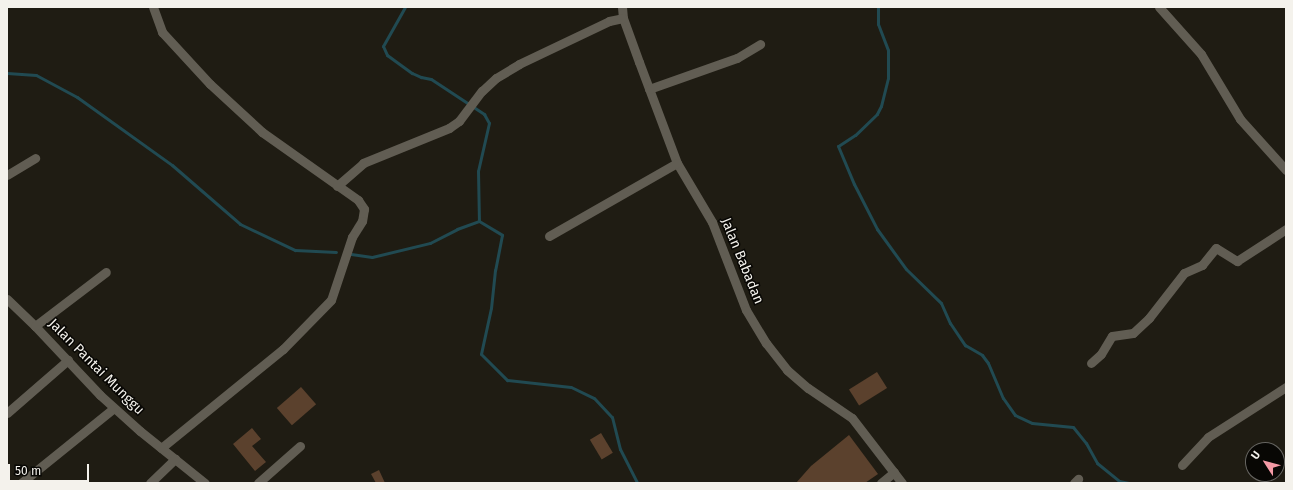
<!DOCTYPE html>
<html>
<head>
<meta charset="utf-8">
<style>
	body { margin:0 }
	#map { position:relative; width:1293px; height:490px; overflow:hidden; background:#1f1c13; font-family:"Fira Sans",sans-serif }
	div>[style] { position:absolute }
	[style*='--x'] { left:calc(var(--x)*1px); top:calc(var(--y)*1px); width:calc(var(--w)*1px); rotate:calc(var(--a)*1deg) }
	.stream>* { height:3px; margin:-1.5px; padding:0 1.5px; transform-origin:1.5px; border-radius:1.5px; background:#214a52 }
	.building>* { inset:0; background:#5b412d; transform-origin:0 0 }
	.minor>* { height:9px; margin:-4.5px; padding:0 4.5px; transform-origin:4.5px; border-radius:4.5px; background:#615d53 }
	span { translate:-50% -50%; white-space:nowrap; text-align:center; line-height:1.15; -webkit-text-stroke:3px #080704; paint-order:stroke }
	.street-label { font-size:14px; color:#f4f2ec }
	.frame { position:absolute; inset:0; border:8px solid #f4f2ec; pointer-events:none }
	.north { position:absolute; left:1245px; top:442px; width:40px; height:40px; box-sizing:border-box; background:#080704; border:1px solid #666561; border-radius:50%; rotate:306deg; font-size:11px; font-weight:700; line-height:16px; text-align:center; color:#f4f2ec }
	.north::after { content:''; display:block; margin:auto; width:14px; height:18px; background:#f49aa5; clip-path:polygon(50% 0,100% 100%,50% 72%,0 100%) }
	.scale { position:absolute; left:8px; top:464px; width:81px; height:18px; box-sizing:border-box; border:2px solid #f4f2ec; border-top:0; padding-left:5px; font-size:12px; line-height:14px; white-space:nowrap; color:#f4f2ec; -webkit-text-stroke:3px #080704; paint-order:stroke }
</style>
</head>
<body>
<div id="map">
	<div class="stream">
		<div style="--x:405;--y:7;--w:45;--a:119.4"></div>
		<div style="--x:383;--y:46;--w:10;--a:66"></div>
		<div style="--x:387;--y:55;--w:31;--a:36"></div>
		<div style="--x:412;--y:73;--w:10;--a:24"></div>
		<div style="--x:421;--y:77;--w:10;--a:11"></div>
		<div style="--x:431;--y:79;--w:64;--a:33.4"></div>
		<div style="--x:484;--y:114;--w:10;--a:61"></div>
		<div style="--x:489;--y:123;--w:49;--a:102.9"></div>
		<div style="--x:478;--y:171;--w:50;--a:88.9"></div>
		<div style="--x:878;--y:7;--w:17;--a:90"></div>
		<div style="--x:878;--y:24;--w:28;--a:69"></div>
		<div style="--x:888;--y:50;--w:28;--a:90"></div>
		<div style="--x:888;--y:78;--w:29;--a:104"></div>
		<div style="--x:881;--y:106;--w:9;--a:117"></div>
		<div style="--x:877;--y:114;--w:30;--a:136"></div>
		<div style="--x:855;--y:135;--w:20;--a:147"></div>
		<div style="--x:838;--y:146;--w:41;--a:67.2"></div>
		<div style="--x:854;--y:184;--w:51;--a:62.9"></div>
		<div style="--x:877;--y:229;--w:49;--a:54.1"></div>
		<div style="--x:906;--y:269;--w:49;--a:44.2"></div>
		<div style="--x:941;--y:303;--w:22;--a:66"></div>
		<div style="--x:950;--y:323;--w:27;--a:56"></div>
		<div style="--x:965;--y:345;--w:20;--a:30"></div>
		<div style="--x:982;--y:355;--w:10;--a:53"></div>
		<div style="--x:988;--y:363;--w:38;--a:67"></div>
		<div style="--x:1003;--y:398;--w:21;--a:55"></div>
		<div style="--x:1015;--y:415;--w:19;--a:25"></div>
		<div style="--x:1032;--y:423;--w:41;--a:5.6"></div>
		<div style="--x:1073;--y:427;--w:21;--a:51"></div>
		<div style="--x:1086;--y:443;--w:23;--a:61"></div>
		<div style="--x:1097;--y:463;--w:28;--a:39"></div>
		<div style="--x:1119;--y:481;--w:10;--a:11"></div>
		<div style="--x:7;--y:73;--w:29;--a:4"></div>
		<div style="--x:36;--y:75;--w:47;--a:28.2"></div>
		<div style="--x:77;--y:97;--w:117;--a:35.6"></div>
		<div style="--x:172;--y:165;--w:90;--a:40.9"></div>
		<div style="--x:240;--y:224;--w:61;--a:25.3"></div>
		<div style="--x:295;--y:250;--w:41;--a:2.8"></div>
		<div style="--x:351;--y:254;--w:21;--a:8"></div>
		<div style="--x:372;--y:257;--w:60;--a:-13.6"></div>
		<div style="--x:430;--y:243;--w:30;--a:-27"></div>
		<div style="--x:457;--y:229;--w:23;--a:-20"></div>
		<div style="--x:479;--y:221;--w:27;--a:31"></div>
		<div style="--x:502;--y:235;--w:36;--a:101"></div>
		<div style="--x:495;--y:270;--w:38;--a:96"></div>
		<div style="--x:491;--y:308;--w:47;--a:102.3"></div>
		<div style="--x:481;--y:354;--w:37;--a:45"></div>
		<div style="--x:507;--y:380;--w:64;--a:6.2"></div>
		<div style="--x:571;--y:387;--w:25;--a:26"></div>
		<div style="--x:594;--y:398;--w:26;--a:47"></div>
		<div style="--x:612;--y:417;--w:33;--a:76"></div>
		<div style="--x:620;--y:449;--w:38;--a:63"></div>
	</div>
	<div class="building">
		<div style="left:877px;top:372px;width:19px;height:33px;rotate:58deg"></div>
		<div style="left:301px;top:387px;width:23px;height:32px;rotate:49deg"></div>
		<div style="clip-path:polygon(252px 428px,261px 439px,252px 446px,266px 462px,255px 471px,233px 444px)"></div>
		<div style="left:601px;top:433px;width:23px;height:13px;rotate:59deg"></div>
		<div style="clip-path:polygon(849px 435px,878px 474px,865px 483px,796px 483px,811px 466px)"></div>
		<div style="clip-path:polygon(379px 470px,385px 483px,376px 483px,371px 474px)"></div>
	</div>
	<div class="minor">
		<div style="--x:153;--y:7;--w:27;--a:70"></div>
		<div style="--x:162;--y:32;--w:71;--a:47.3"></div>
		<div style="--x:210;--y:84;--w:71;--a:42.7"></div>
		<div style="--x:262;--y:132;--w:118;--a:35.3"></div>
		<div style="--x:358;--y:200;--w:11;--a:56"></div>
		<div style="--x:364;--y:209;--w:12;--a:99"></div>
		<div style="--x:362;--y:221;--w:19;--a:122"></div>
		<div style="--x:352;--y:237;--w:66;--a:108.4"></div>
		<div style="--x:331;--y:300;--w:69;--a:134.4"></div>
		<div style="--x:283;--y:349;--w:157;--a:140.9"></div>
		<div style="--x:622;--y:7;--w:11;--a:85"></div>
		<div style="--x:623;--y:18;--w:47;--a:70"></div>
		<div style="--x:639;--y:62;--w:108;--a:69.4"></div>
		<div style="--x:677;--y:163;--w:69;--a:59.3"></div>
		<div style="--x:712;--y:222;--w:94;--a:68.9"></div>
		<div style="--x:746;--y:310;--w:39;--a:59"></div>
		<div style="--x:766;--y:343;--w:34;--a:52"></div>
		<div style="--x:787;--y:370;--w:28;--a:41"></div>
		<div style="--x:808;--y:388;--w:53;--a:34.3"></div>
		<div style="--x:852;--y:418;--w:82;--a:52.4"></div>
		<div style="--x:1159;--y:7;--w:63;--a:48.2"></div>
		<div style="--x:1201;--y:54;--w:76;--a:59"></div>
		<div style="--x:1240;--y:119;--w:69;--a:48"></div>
		<div style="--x:649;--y:89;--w:93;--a:-19.4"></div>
		<div style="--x:737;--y:58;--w:27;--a:-31"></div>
		<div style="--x:7;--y:175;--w:33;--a:-31"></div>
		<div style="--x:337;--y:186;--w:35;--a:-41"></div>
		<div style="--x:363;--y:163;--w:93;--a:-22.1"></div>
		<div style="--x:449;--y:128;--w:12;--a:-35"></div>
		<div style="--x:459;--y:121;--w:38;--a:-53"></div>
		<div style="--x:482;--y:91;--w:19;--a:-43"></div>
		<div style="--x:496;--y:78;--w:27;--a:-31"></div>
		<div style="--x:519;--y:64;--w:100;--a:-25.5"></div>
		<div style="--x:609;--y:21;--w:14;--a:-12"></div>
		<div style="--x:549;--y:236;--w:147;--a:-29.7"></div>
		<div style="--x:7;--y:299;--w:39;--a:44"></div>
		<div style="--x:35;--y:326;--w:95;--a:46.7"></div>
		<div style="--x:100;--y:395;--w:54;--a:42"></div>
		<div style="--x:140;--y:431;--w:83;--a:38.7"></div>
		<div style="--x:35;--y:326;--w:89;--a:-37.3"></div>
		<div style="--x:1091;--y:363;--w:13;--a:-42"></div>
		<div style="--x:1101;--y:354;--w:21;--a:-59"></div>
		<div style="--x:1112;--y:336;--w:21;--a:-8"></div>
		<div style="--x:1133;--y:333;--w:22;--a:-43"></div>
		<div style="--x:1149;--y:318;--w:57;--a:-52.1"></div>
		<div style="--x:1184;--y:273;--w:20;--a:-24"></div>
		<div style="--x:1202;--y:265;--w:22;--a:-51"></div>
		<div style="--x:1216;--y:248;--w:25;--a:32"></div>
		<div style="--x:1237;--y:261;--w:59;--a:-33.1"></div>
		<div style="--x:7;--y:413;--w:81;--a:-41"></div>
		<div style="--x:1182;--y:465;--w:38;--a:-47"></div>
		<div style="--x:1208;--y:437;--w:93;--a:-32.7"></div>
		<div style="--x:21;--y:483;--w:119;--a:-38.9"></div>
		<div style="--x:150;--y:483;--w:35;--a:-44"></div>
		<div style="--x:258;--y:483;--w:56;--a:-41.4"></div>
		<div style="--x:881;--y:483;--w:17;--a:-40"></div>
		<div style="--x:1074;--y:483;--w:6;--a:-45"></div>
	</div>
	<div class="street-label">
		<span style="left:742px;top:261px;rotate:68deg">Jalan Babadan</span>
		<span style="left:96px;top:367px;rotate:45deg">Jalan Pantai Munggu</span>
	</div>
	<div class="frame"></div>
	<div class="north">U</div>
	<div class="scale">50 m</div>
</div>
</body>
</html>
